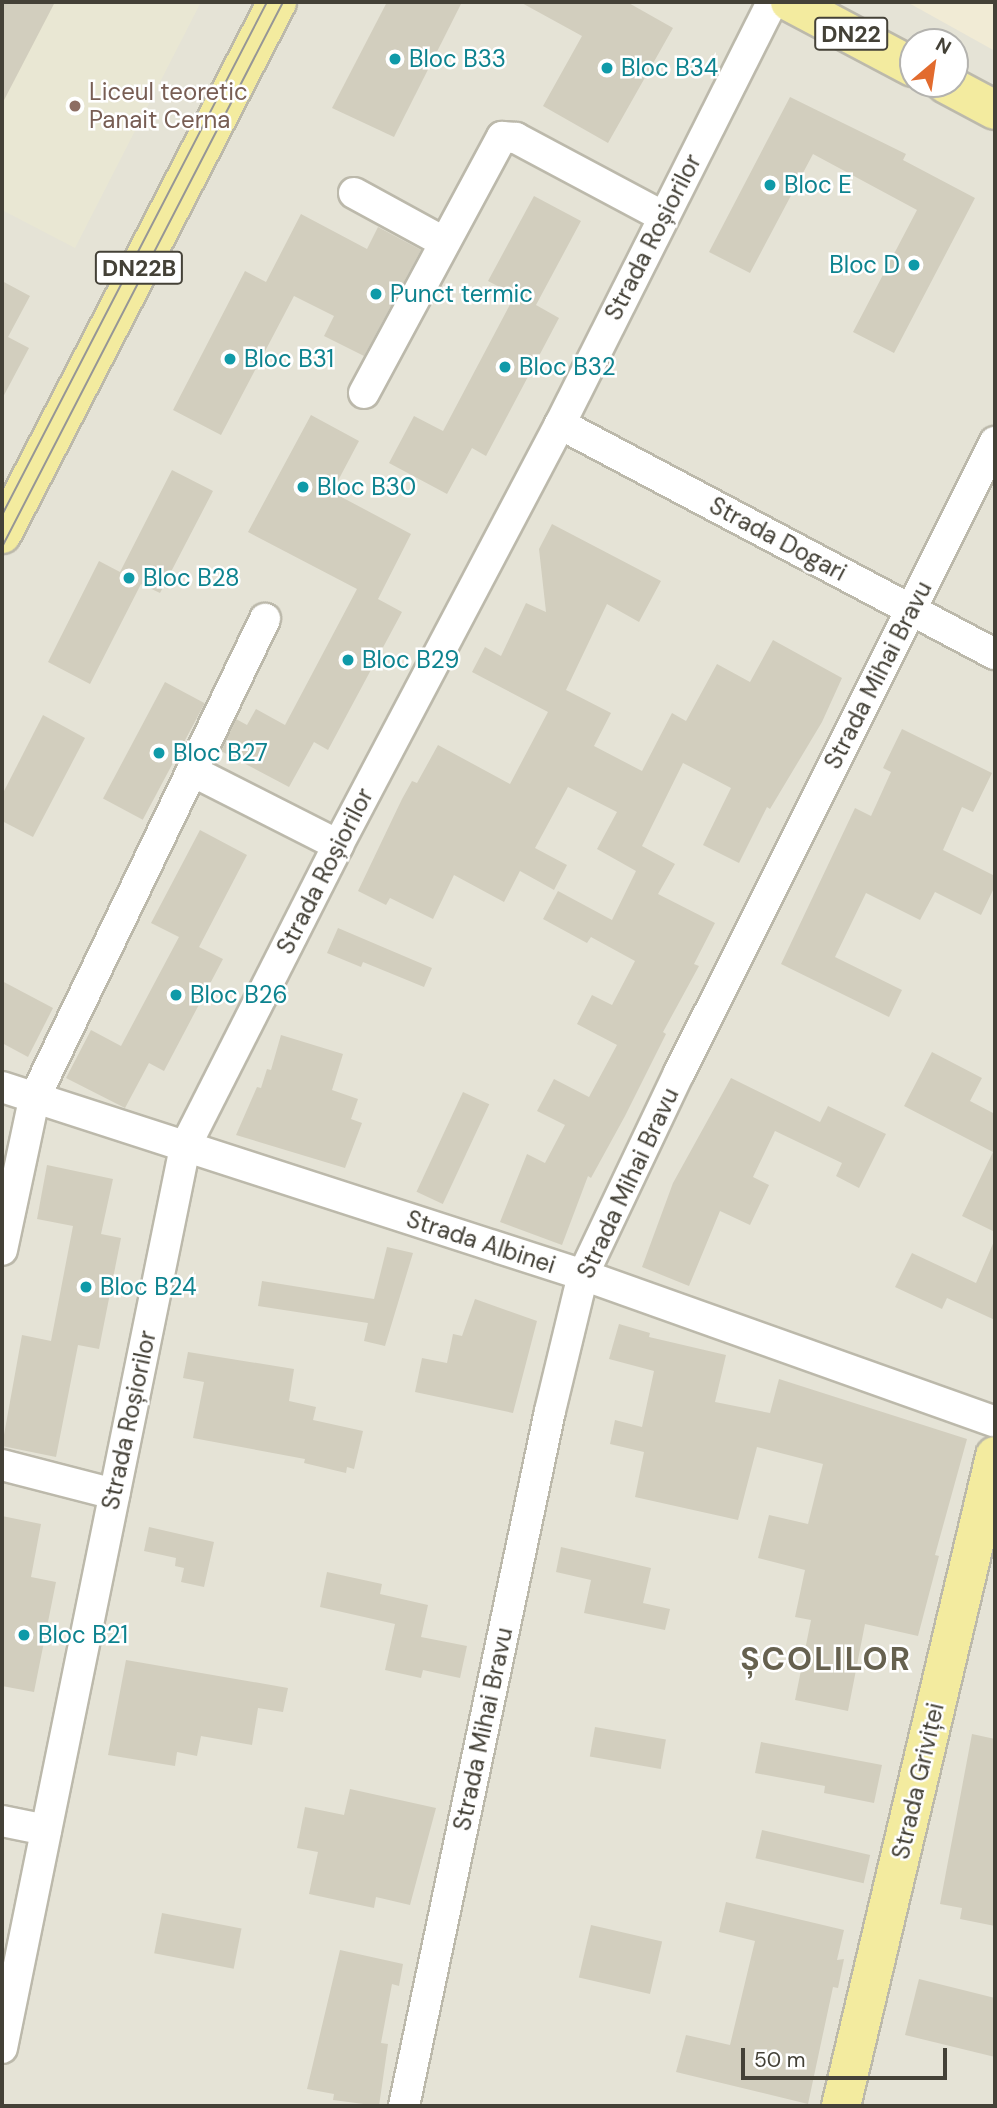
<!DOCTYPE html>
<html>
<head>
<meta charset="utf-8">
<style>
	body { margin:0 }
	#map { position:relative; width:997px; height:2108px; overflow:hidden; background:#f2f1e7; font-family:"DM Sans",sans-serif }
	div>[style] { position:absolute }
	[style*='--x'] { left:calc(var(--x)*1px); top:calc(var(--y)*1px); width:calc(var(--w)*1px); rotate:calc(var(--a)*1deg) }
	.residential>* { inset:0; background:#e5e3d6 }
	.commercial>* { inset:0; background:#f1ebd5 }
	.education>* { inset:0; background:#e9e7d3 }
	.building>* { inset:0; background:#d2cebe; transform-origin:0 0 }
	.roads { filter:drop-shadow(2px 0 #bcb9ab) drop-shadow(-2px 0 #bcb9ab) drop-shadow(0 2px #bcb9ab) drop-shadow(0 -2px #bcb9ab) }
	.minor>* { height:30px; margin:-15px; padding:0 15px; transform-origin:15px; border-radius:15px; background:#fff }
	.major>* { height:38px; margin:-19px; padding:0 19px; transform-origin:19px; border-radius:19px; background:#f3eb9f }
	.tram>* { height:2px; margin:-1px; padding:0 1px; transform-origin:1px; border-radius:1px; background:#969696 }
	.dots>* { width:19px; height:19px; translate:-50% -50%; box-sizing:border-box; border:4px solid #fff; border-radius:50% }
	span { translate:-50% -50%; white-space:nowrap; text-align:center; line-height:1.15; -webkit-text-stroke:5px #fff; paint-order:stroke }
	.shield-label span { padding:2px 5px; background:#fff; border:2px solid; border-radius:5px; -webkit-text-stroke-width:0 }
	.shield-label { font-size:23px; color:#444137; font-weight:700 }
	.culture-label { font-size:24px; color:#0d838f }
	.left { translate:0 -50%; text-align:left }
	.right { translate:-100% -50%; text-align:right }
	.education-label { font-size:24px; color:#785e54 }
	.street-label { font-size:24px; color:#444137 }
	.district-label { font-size:32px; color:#66614f; font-weight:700; letter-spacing:2px }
	.frame { position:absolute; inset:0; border:4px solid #444137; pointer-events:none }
	.north { position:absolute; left:899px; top:28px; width:70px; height:70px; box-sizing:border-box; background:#fff; border:2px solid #b4b3af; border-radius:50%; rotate:29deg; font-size:19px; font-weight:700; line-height:28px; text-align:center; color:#444137 }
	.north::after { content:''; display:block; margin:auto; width:24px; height:32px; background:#e26b2e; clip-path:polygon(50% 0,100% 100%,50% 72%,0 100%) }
	.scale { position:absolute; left:741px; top:2048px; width:206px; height:32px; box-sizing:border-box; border:4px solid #444137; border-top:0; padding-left:9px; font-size:21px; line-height:24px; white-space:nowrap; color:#444137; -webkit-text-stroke:5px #fff; paint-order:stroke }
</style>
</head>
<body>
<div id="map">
	<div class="residential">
		<div style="clip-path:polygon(evenodd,2px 2px,995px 2px,995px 2106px,2px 2106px,2px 2px,913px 42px,955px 42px,955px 84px,913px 84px,913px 42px)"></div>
	</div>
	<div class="commercial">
		<div style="clip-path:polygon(907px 2px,995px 2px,995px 51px)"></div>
	</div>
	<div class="education">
		<div style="clip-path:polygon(2px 2px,201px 2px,75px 248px,2px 210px)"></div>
	</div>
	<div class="building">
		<div style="clip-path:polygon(2px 2px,55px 2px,2px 104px)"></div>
		<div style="clip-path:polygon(387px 2px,462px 2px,394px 137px,332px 108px)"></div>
		<div style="clip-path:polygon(520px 2px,627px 2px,673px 28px,608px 143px,543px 106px,582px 36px)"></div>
		<div style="clip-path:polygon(790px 97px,906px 154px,903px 160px,975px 198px,894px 353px,853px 332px,917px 210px,813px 154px,750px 273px,709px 252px)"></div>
		<div style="clip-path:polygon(534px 196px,581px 221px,536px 305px,559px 318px,486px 456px,472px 448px,447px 494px,389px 463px,414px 416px,443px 431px,515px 295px,488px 281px)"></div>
		<div style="clip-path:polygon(301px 214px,367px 249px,378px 227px,421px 250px,364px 356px,324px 336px,334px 316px,294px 296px,221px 435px,173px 410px,245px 271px,266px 282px)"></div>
		<div style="clip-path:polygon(2px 281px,30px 296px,8px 337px,29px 348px,2px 399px)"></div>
		<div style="clip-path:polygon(311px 415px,359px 441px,332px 492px,411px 534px,378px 599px,402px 612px,328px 750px,314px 742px,289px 787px,221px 751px,236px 719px,247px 725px,256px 709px,285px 725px,357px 589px,248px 532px)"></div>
		<div style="clip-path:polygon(172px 470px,213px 491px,160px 593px,141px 584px,90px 684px,48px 662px,99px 561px,120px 572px)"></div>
		<div style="clip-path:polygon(552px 524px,661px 581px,639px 622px,607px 604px,566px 690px,611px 713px,594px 746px,642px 771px,672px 713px,686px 721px,717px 664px,750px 682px,773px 640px,842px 678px,822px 722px,770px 809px,767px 807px,739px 863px,703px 845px,731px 788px,683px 763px,642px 846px,675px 864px,658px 894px,715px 923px,694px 964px,699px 966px,663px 1032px,666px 1034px,625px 1116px,591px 1178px,588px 1176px,562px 1245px,500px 1222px,527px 1154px,545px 1163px,565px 1125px,537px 1111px,554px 1079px,589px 1097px,617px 1045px,577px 1024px,592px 995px,612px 1005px,635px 961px,591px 937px,587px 943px,543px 919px,558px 891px,612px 920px,636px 871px,597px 849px,617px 812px,568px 787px,535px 848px,567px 865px,554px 890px,520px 871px,504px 902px,454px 875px,433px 919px,390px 898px,386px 905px,358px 891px,402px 799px,412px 781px,417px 783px,438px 745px,510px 784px,548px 712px,472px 672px,485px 647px,501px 656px,526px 603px,546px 612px,539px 549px)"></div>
		<div style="left:165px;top:682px;width:45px;height:132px;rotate:28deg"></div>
		<div style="clip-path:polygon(43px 715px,85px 738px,33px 837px,2px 821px,2px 795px)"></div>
		<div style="clip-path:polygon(902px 729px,992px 773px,973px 812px,962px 807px,943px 850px,995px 876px,995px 886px,981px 915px,935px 892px,920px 920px,866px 893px,835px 957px,902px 990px,889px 1017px,781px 964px,855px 808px,871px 816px,891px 772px,883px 768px)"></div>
		<div style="clip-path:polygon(200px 830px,247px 855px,199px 947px,223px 959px,164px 1071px,149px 1063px,125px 1108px,66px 1078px,91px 1030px,121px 1046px,179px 937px,151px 923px)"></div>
		<div style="clip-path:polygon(338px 928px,432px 968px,424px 987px,363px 962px,361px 967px,327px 953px)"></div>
		<div style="clip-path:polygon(2px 981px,53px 1008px,28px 1057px,2px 1043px)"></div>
		<div style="clip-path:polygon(281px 1035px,343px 1054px,332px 1090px,358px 1099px,351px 1119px,362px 1123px,345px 1168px,236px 1135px,257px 1087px,261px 1088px,267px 1069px,271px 1070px)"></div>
		<div style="clip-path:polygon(932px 1052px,982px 1078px,970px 1101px,995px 1114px,995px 1232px,962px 1216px,993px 1152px,904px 1106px)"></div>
		<div style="clip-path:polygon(731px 1078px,820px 1122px,828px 1106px,886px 1134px,859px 1188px,836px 1176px,842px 1163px,775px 1131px,753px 1177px,769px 1185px,750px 1225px,720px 1211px,689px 1286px,642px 1267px,673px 1183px)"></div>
		<div style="left:463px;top:1092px;width:29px;height:110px;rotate:25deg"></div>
		<div style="clip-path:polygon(47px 1165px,113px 1179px,101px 1234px,121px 1238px,99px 1349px,78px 1345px,56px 1457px,2px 1446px,22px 1335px,51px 1341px,73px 1226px,37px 1219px)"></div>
		<div style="clip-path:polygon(995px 1239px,995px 1320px,947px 1298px,942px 1309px,895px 1287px,912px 1253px,976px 1283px)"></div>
		<div style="clip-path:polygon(387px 1247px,413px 1253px,385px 1346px,364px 1341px,368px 1323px,258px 1306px,262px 1281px,374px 1299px)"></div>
		<div style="clip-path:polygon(475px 1299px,537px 1321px,513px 1413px,415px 1392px,422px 1358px,447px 1363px,453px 1334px,462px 1336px)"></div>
		<div style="clip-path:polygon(619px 1324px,650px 1333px,649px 1337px,726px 1355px,715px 1402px,770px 1413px,779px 1379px,967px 1439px,935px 1555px,939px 1556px,918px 1636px,865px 1624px,848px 1711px,795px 1700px,811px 1620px,795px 1617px,805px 1570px,758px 1558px,769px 1515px,808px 1524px,823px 1464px,757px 1447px,738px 1520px,635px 1497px,644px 1452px,610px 1444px,615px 1420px,642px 1427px,654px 1371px,609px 1359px)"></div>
		<div style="clip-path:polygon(188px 1352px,294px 1369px,289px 1401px,316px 1407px,313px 1420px,363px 1431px,354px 1469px,347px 1467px,346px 1473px,304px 1463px,305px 1459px,193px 1438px,204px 1382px,183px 1378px)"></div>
		<div style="clip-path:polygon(2px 1516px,41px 1524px,31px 1577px,56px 1582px,34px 1692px,2px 1686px)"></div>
		<div style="clip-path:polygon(149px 1527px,214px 1542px,204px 1587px,181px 1582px,184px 1568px,175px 1566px,176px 1558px,144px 1551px)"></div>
		<div style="clip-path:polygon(561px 1547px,651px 1568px,643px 1603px,670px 1609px,665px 1630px,584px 1613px,591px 1580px,556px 1572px)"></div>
		<div style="clip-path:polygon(327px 1572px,382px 1584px,380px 1594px,428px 1605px,421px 1637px,467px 1646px,460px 1678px,423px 1670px,421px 1678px,385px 1670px,395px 1624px,320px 1607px)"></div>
		<div style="clip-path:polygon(126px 1660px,288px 1688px,283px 1712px,258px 1708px,252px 1745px,201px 1736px,197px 1756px,177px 1752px,175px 1766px,108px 1755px)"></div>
		<div style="left:595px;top:1727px;width:72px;height:30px;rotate:10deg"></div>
		<div style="clip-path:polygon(972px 1734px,995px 1739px,995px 1926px,960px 1919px,962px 1908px,940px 1904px)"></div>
		<div style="clip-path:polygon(761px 1742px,882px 1765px,874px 1803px,824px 1793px,825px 1786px,755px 1773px)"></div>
		<div style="clip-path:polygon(350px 1789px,436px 1808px,410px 1905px,376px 1897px,374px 1908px,309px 1894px,318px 1852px,297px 1848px,305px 1807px,344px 1815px)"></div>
		<div style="left:762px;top:1830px;width:111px;height:29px;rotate:13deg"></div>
		<div style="clip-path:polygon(726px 1902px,844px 1930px,837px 1960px,844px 1959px,838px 1988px,833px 1987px,808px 2104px,676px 2072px,686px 2035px,730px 2045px,755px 1941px,719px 1932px)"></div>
		<div style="left:162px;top:1913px;width:81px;height:41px;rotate:11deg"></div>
		<div style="left:591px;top:1925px;width:73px;height:54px;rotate:13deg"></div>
		<div style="clip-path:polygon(340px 1950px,403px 1964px,399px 1986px,392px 1984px,381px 2043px,388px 2044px,379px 2106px,333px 2100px,334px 2094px,307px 2089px)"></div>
		<div style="clip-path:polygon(919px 1979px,995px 1998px,995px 2057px,905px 2035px)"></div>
	</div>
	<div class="roads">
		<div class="minor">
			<div style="--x:354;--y:193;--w:102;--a:28.6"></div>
			<div style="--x:364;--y:393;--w:291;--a:-61.7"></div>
			<div style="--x:502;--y:137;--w:14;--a:4"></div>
			<div style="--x:516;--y:138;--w:166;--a:28.1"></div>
			<div style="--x:560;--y:424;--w:492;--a:27.9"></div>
			<div style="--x:192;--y:771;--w:164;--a:26.9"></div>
			<div style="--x:2;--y:1087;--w:611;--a:17.93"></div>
			<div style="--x:583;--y:1275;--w:437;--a:19.6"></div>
			<div style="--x:2;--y:1250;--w:154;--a:-78"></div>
			<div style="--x:34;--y:1099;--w:533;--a:-64.3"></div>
			<div style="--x:2;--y:1465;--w:116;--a:14.5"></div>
			<div style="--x:2;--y:1821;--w:45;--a:11.6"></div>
			<div style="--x:2;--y:2048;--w:919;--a:-78.52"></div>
			<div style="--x:185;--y:1147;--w:339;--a:-63.1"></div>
			<div style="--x:338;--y:845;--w:476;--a:-62.2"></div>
			<div style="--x:560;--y:424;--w:472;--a:-63.3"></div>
			<div style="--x:404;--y:2106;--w:710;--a:-78.14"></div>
			<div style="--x:550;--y:1411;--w:140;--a:-76.4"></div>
			<div style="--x:583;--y:1275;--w:224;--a:-64.6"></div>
			<div style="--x:679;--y:1073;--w:706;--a:-63.4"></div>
		</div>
		<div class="major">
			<div style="--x:790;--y:2;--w:139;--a:27.9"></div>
			<div style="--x:946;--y:84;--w:55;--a:28"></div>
			<div style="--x:2;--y:534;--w:599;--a:-62.66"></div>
			<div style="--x:841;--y:2106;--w:668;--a:-76.67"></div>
		</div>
	</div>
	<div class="tram">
		<div style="--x:2;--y:515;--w:577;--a:-62.68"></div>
		<div style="--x:2;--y:547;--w:613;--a:-62.72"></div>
	</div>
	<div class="dots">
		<div style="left:395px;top:59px;background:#0f9aa8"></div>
		<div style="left:607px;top:68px;background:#0f9aa8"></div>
		<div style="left:75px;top:106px;background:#8d6e63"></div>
		<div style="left:770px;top:185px;background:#0f9aa8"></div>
		<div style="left:914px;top:265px;background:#0f9aa8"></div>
		<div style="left:376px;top:294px;background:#0f9aa8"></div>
		<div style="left:230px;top:359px;background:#0f9aa8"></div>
		<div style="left:505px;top:367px;background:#0f9aa8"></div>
		<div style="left:303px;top:487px;background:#0f9aa8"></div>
		<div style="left:129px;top:578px;background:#0f9aa8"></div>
		<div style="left:348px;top:660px;background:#0f9aa8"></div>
		<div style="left:159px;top:753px;background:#0f9aa8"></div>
		<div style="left:176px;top:995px;background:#0f9aa8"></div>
		<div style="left:86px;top:1287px;background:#0f9aa8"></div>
		<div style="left:24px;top:1635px;background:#0f9aa8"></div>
	</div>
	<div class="shield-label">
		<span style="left:851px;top:34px">DN22</span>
		<span style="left:139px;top:268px">DN22B</span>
	</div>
	<div class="culture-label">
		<span class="left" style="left:409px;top:59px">Bloc B33</span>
		<span class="left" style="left:621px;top:68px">Bloc B34</span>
		<span class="left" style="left:784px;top:185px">Bloc E</span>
		<span class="right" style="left:900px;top:265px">Bloc D</span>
		<span class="left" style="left:390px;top:294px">Punct termic</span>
		<span class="left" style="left:244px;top:359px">Bloc B31</span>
		<span class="left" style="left:519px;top:367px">Bloc B32</span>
		<span class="left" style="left:317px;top:487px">Bloc B30</span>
		<span class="left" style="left:143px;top:578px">Bloc B28</span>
		<span class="left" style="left:362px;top:660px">Bloc B29</span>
		<span class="left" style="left:173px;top:753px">Bloc B27</span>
		<span class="left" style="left:190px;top:995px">Bloc B26</span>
		<span class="left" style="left:100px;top:1287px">Bloc B24</span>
		<span class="left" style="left:38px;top:1635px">Bloc B21</span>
	</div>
	<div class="education-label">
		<span class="left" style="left:89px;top:106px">Liceul teoretic<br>Panait Cerna</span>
	</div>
	<div class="street-label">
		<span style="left:653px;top:237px;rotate:-63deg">Strada Roșiorilor</span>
		<span style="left:778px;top:539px;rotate:28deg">Strada Dogari</span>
		<span style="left:878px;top:675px;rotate:-63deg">Strada Mihai Bravu</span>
		<span style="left:325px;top:871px;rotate:-63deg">Strada Roșiorilor</span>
		<span style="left:628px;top:1183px;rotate:-65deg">Strada Mihai Bravu</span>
		<span style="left:481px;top:1242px;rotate:18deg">Strada Albinei</span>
		<span style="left:129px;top:1420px;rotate:-78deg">Strada Roșiorilor</span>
		<span style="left:483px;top:1729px;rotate:-78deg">Strada Mihai Bravu</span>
		<span style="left:918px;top:1781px;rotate:-77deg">Strada Griviței</span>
	</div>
	<div class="district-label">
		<span style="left:826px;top:1659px">ȘCOLILOR</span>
	</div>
	<div class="frame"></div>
	<div class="north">N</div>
	<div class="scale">50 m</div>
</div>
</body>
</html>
